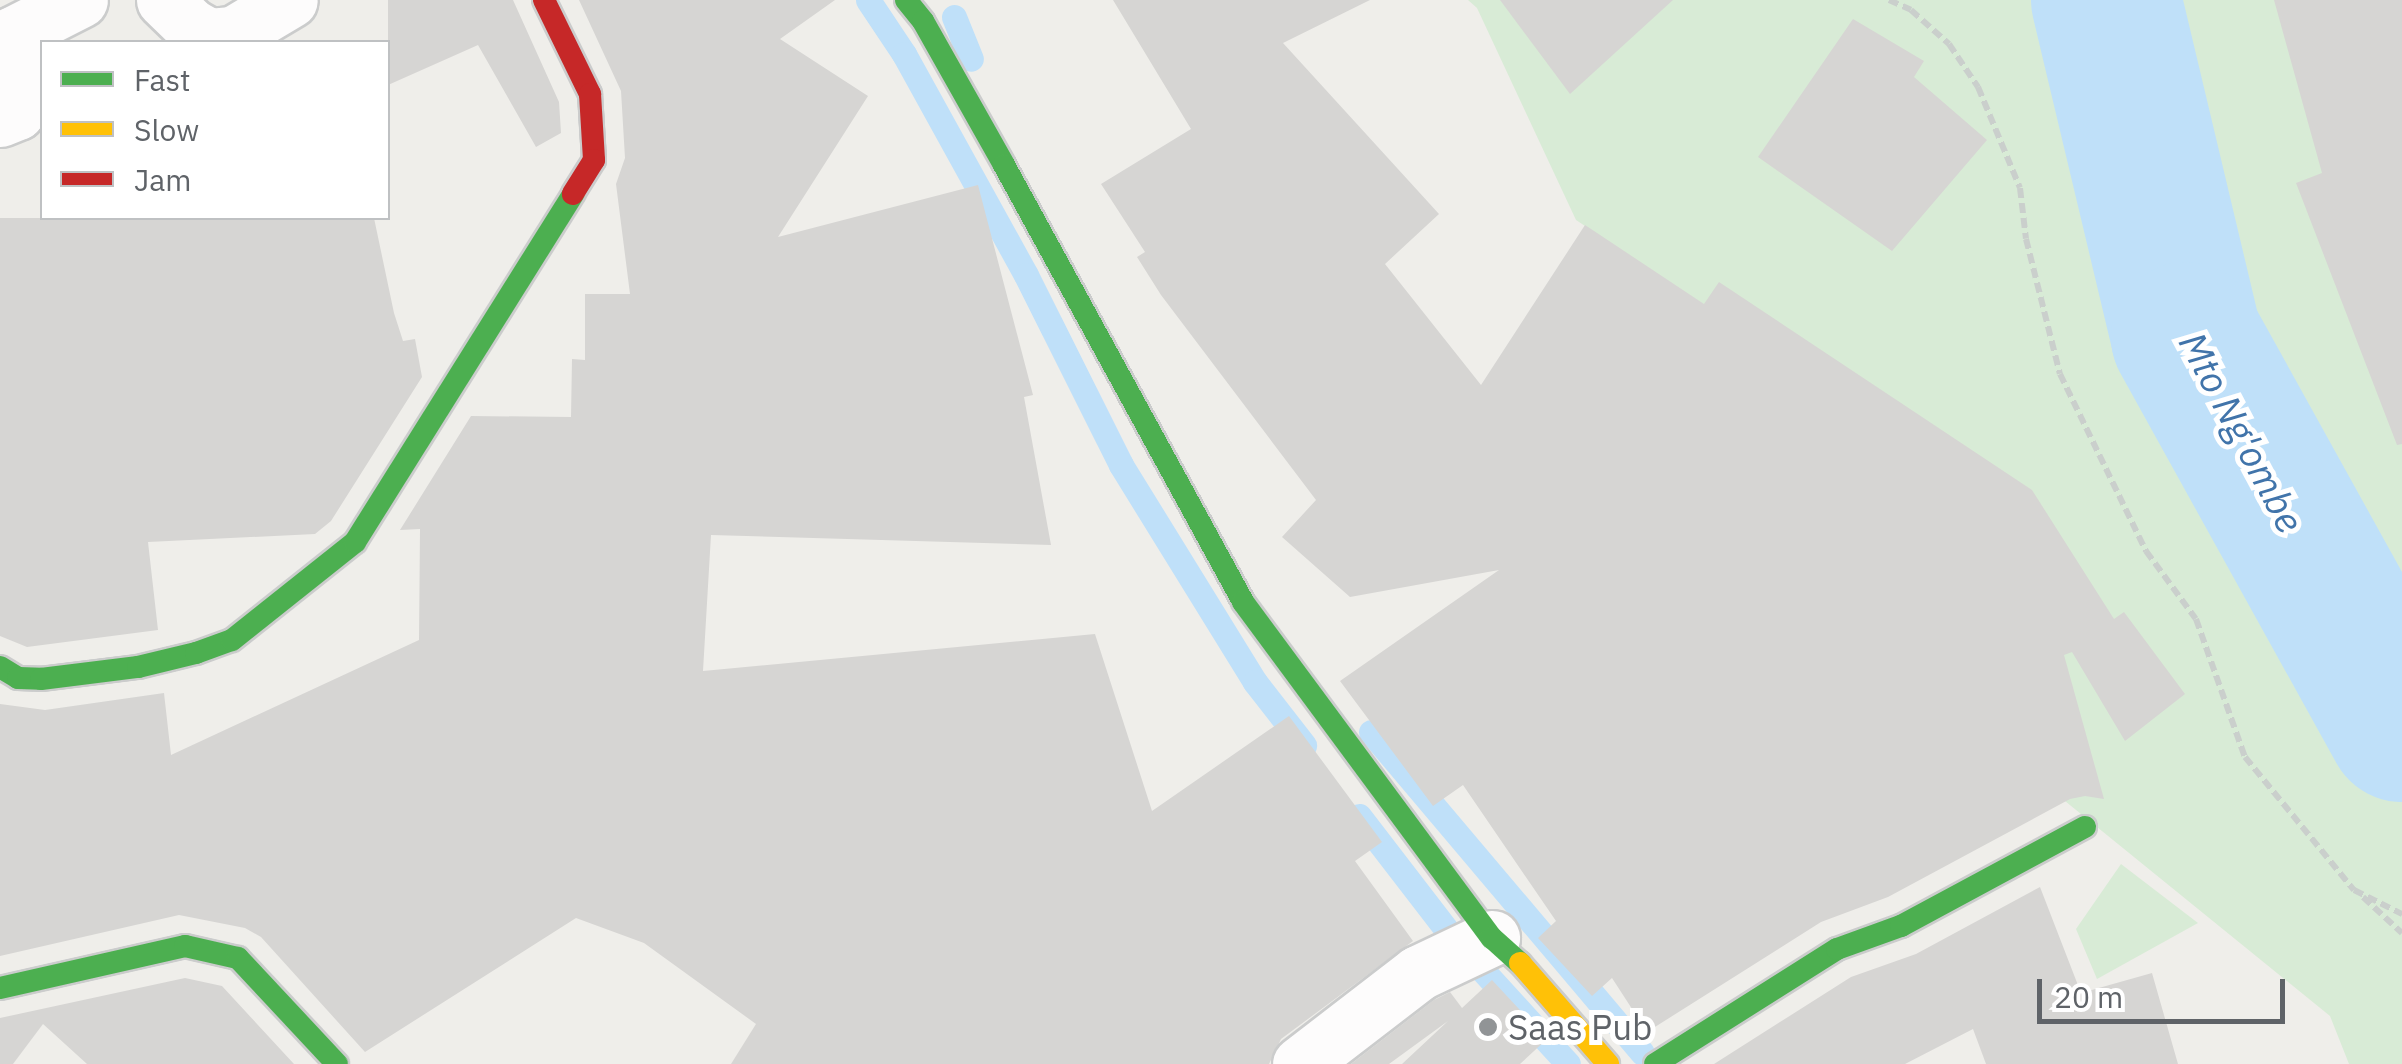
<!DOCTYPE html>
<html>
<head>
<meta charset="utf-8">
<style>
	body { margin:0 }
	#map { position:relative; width:2402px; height:1064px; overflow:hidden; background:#efeeea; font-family:"IBM Plex Sans",sans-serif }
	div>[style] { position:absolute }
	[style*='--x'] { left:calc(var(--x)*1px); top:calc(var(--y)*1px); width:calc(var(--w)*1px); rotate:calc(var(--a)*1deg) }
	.green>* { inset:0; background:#d8ebd6 }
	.stream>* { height:25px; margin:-12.5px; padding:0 12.5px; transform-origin:12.5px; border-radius:12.5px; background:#bfe0f9 }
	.river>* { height:150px; margin:-75px; padding:0 75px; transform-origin:75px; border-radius:75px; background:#bfe0f9 }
	.building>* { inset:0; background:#d6d5d3 }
	.path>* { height:6px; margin-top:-3px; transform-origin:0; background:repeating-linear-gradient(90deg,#cacfcc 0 10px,transparent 0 15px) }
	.roads { filter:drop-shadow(2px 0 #cbcccc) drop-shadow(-2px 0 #cbcccc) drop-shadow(0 2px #cbcccc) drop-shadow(0 -2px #cbcccc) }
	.street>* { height:55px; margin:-27.5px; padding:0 27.5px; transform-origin:27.5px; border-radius:27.5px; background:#fdfcfc }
	.fast>* { height:22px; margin:-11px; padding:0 11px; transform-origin:11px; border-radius:11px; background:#4caf50 }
	.slow>* { height:22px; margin:-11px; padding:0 11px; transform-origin:11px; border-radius:11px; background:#ffc107 }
	.jam>* { height:22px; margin:-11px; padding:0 11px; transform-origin:11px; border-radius:11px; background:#c62828 }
	.dots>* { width:28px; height:28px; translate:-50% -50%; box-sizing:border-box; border:5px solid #fff; border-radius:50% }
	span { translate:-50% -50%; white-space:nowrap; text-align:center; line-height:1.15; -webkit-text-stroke:10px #fff; paint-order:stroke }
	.poi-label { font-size:35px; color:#5f6368 }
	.left { translate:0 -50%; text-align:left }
	.water-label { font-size:38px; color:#4174aa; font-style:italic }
	.legend { position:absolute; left:40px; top:40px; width:350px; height:180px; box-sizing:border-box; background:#fff; border:2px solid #bfc1c3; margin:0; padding:12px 18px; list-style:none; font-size:30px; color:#5f6368 }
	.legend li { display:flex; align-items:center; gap:20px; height:50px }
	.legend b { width:50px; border:2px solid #bfc1c3 }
	.scale { position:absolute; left:2037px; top:979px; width:248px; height:45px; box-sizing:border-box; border:5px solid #5f6368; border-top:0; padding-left:12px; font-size:30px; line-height:35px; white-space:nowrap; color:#5f6368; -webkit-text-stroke:8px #fff; paint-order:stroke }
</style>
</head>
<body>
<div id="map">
	<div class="green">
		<div style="clip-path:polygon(1468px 0,2402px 0,2402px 1064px,2349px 1064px,2330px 1016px,1980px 732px,1768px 347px,1576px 220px,1477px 8px)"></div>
		<div style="clip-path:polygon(2121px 864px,2198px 923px,2097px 979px,2076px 929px)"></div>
	</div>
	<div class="stream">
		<div style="--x:868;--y:0;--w:65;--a:56.3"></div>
		<div style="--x:904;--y:54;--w:252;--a:61.1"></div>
		<div style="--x:1026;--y:275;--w:212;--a:63.4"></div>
		<div style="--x:1121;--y:465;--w:255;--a:58.3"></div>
		<div style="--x:1255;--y:682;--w:80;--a:52.1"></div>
		<div style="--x:954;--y:17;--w:45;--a:68"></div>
		<div style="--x:1371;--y:732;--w:420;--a:49.8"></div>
		<div style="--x:1359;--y:816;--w:143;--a:52.4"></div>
		<div style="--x:1464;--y:950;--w:154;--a:47.6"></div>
	</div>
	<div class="river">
		<div style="--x:2106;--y:0;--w:346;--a:76.6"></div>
		<div style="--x:2186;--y:337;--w:446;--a:61"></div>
	</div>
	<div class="building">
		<div style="clip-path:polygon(388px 0,513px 0,559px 102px,561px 133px,536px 147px,478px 45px,388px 85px)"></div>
		<div style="clip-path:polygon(579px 0,835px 0,780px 39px,868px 96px,778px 237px,978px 185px,1033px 395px,1024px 397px,1051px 545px,711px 535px,703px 671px,1095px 634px,1152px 811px,1289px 716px,1382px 842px,1355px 861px,1413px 941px,1281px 1039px,1269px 1064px,731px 1064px,756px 1024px,644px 943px,576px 918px,365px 1052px,261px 937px,245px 928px,179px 915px,0 956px,0 704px,45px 710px,164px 693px,171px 755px,419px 640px,420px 529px,400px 530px,471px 416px,571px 417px,572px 359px,585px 360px,585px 294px,630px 294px,616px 184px,625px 158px,621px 91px)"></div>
		<div style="clip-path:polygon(1113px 0,1370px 0,1283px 43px,1439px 214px,1385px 264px,1481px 385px,1585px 225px,1704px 304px,1719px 282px,2032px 490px,2114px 619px,2124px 612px,2185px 694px,2125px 741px,2072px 652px,2064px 655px,2104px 799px,2085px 796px,2070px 799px,1888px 897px,1821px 922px,1647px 1032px,1612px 978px,1592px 996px,1538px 938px,1556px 921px,1463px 785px,1433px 806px,1340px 681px,1499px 570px,1350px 597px,1282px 537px,1316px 500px,1161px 295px,1137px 257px,1145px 252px,1101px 184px,1191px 129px)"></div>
		<div style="clip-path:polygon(1500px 0,1673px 0,1570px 94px)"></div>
		<div style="clip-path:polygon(2274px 0,2402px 0,2402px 444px,2397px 445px,2296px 183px,2322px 173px)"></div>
		<div style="clip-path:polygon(1853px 19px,1924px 61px,1914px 77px,1987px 140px,1892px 251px,1758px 157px)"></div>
		<div style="clip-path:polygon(0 218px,374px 218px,394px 313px,403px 341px,415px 339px,422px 377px,331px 521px,315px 534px,148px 542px,158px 630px,27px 647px,0 636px)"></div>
		<div style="clip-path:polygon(2040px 887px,2081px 993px,2152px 973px,2178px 1064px,1986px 1064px,1973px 1029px,1905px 1064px,1714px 1064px,1851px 977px,1916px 954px)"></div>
		<div style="clip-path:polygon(185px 978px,222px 986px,294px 1064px,87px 1064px,43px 1024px,13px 1064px,0 1064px,0 1018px)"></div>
		<div style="clip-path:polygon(1492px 980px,1547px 1039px,1520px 1064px,1402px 1064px,1448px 1021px,1389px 1064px,1351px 1064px,1434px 1000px,1450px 992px,1462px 1008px)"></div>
	</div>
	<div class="path">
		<div style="--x:1889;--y:0;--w:24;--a:24"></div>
		<div style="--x:1911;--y:10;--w:51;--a:41.8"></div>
		<div style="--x:1949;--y:44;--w:52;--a:56"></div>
		<div style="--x:1978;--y:87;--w:109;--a:67.4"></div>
		<div style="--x:2020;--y:188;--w:51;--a:83.3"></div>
		<div style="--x:2026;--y:239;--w:139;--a:75.9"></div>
		<div style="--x:2060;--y:374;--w:197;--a:64.1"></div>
		<div style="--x:2146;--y:551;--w:84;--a:53.7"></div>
		<div style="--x:2196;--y:619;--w:146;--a:70.5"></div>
		<div style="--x:2245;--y:757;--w:172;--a:50.7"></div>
		<div style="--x:2354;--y:890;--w:54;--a:26.6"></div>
		<div style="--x:2363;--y:897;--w:53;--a:42.7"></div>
	</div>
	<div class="roads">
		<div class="street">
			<div style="--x:164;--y:0;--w:37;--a:44"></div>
			<div style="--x:191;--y:26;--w:21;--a:29"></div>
			<div style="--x:209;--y:36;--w:24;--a:-5"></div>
			<div style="--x:233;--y:34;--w:66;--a:-30.8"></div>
			<div style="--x:0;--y:119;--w:18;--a:-22"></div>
			<div style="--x:17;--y:112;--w:15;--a:-58"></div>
			<div style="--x:25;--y:99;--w:16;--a:-83"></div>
			<div style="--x:27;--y:83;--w:51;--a:-105.9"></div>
			<div style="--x:13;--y:34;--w:75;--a:-26.9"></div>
			<div style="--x:1300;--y:1064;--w:149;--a:-37.6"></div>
			<div style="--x:1418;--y:973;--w:82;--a:-25.3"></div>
		</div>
		<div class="fast">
			<div style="--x:906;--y:0;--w:27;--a:51"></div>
			<div style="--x:923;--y:21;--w:165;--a:60.6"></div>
			<div style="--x:1004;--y:165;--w:498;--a:61.3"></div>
			<div style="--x:1243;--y:602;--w:418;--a:53.5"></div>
			<div style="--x:1492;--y:938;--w:38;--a:42"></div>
			<div style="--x:0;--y:667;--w:21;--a:31"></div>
			<div style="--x:18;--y:678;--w:23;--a:2"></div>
			<div style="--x:41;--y:679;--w:98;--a:-7.1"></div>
			<div style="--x:138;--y:667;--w:60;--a:-13.6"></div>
			<div style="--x:196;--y:653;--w:38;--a:-20"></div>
			<div style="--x:232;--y:640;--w:157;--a:-38.5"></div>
			<div style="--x:355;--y:542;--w:411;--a:-57.9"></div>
			<div style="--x:0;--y:988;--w:190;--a:-12.8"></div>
			<div style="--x:185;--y:946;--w:54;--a:12.8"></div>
			<div style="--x:238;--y:958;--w:145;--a:47"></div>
			<div style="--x:1655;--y:1064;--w:215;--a:-32.3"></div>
			<div style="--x:1837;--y:949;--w:68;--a:-19.8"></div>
			<div style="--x:1901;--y:926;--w:209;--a:-28.3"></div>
		</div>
		<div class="slow">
			<div style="--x:1520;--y:963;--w:134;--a:48.9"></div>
		</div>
		<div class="jam">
			<div style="--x:544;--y:0;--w:105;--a:63.9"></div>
			<div style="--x:590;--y:94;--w:66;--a:86.5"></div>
			<div style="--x:594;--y:160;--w:40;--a:122"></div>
		</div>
	</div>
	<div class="dots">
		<div style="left:1488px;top:1027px;background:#919496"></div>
	</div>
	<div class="poi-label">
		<span class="left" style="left:1508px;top:1027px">Saas Pub</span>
	</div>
	<div class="water-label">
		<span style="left:2242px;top:432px;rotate:62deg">Mto Ng'ombe</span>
	</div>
	<ul class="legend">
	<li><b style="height:12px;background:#4caf50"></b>Fast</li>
	<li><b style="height:12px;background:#ffc107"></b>Slow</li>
	<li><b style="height:12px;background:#c62828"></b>Jam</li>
	</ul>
	<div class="scale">20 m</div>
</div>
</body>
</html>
